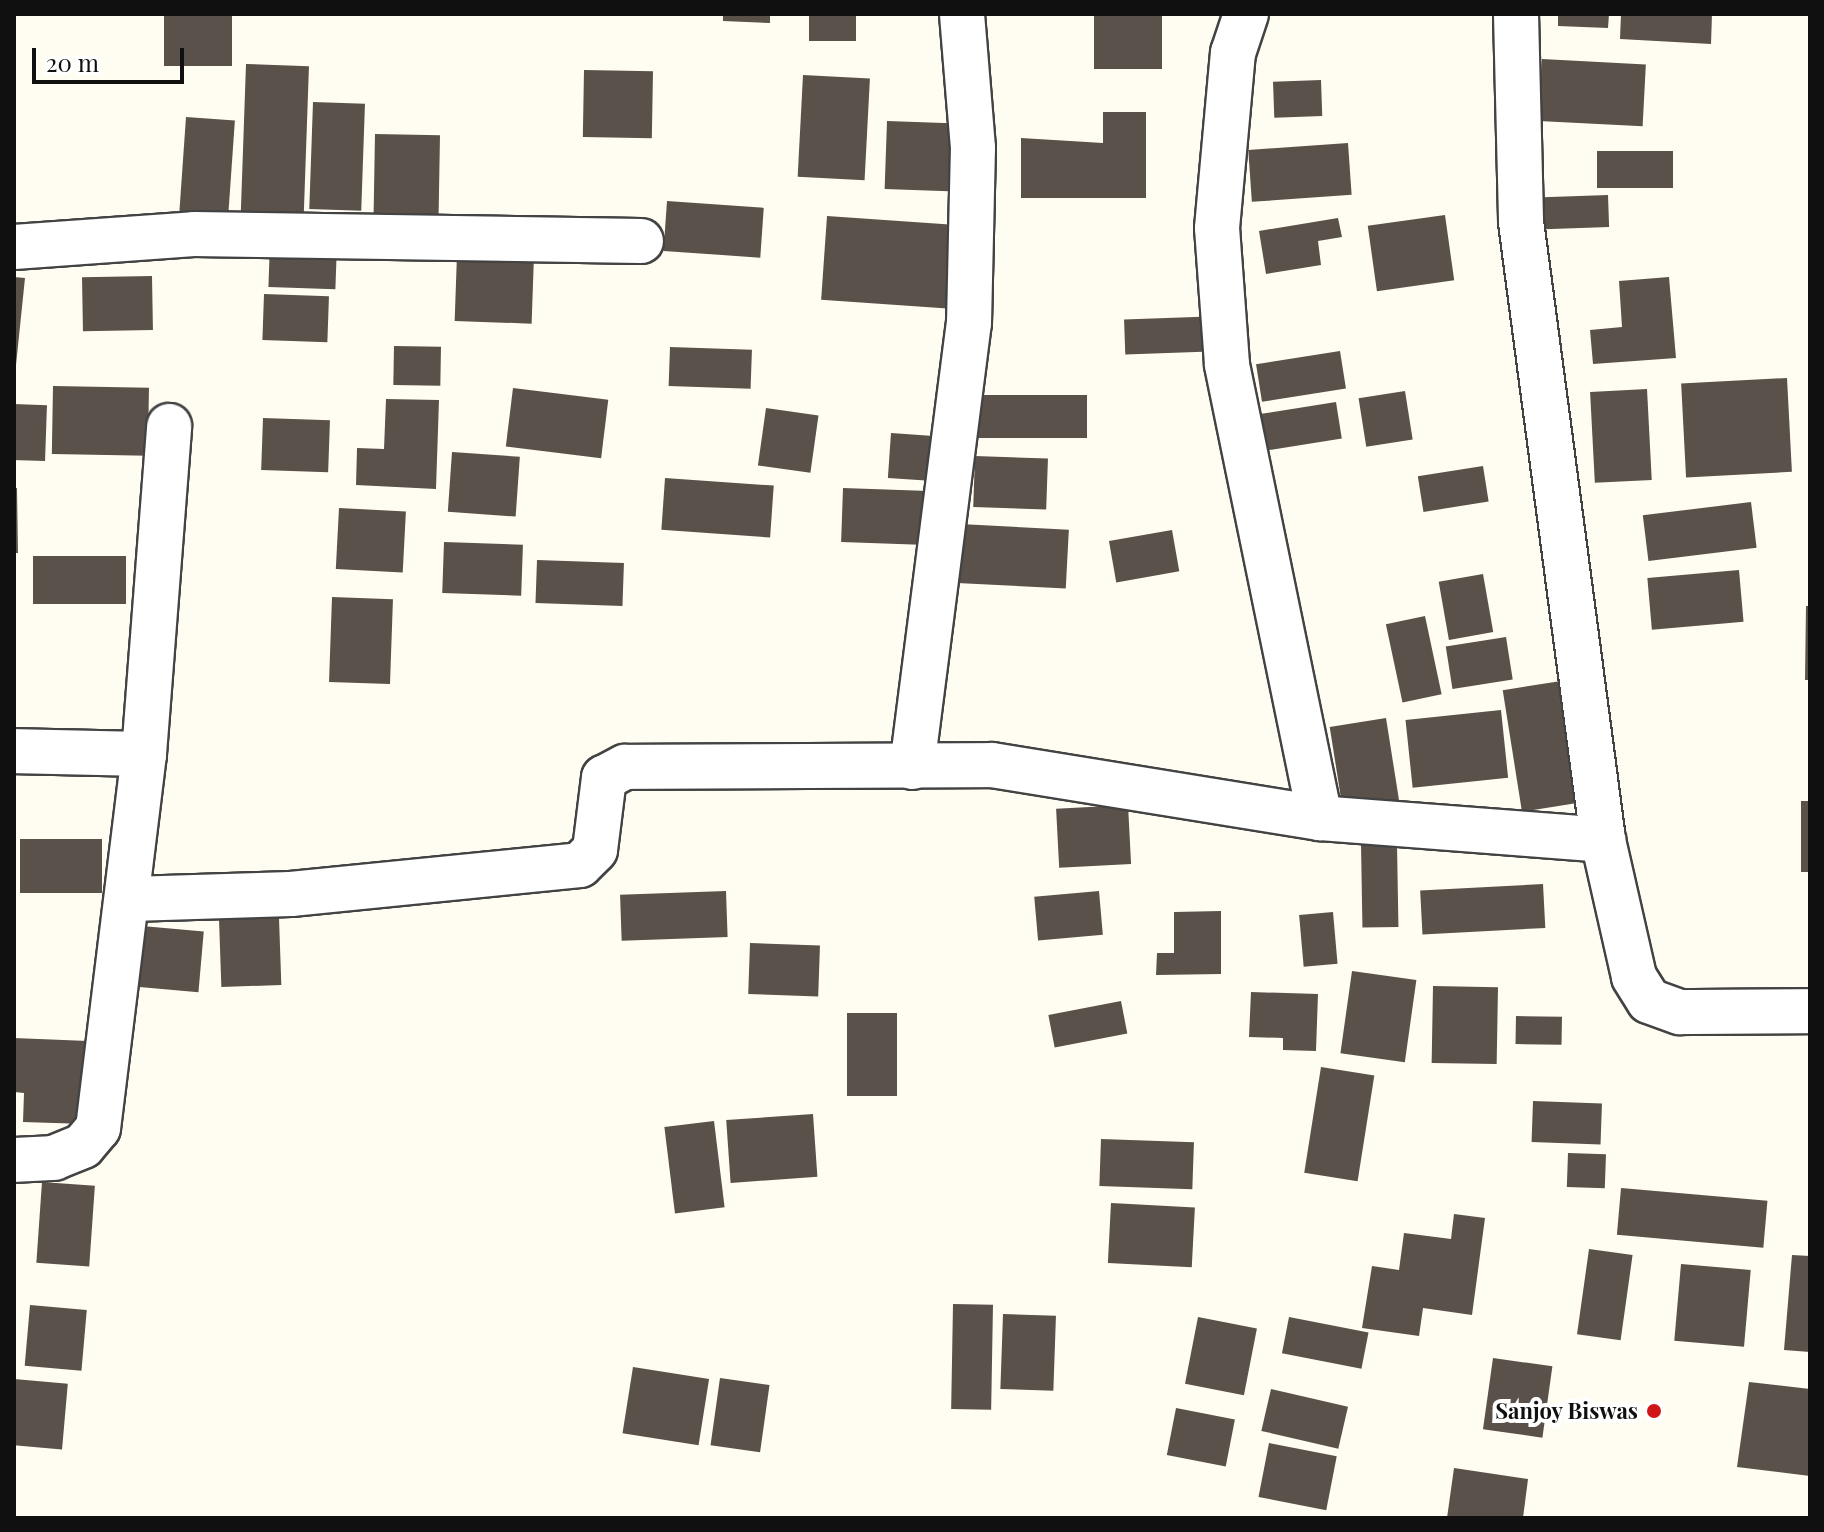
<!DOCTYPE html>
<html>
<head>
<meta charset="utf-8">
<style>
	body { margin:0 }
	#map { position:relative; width:1824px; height:1532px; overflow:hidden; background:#fffdf2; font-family:"Playfair Display",serif }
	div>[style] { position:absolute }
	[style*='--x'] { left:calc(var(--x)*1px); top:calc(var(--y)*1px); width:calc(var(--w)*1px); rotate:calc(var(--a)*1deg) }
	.building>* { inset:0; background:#5a514b; transform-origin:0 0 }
	.roads { filter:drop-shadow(2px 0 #434343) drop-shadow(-2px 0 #434343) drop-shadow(0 2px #434343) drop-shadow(0 -2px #434343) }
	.minor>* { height:44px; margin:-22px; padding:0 22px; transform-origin:22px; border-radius:22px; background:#fff }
	.dots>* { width:22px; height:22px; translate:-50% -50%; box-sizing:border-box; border:4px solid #fff; border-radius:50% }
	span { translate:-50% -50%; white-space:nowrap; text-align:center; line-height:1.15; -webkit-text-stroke:8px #fff; paint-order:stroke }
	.poi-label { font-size:22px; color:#101010; font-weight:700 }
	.right { translate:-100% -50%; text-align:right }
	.frame { position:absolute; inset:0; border:16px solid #101010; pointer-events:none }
	.scale { position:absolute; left:32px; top:48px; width:152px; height:36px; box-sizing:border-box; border:4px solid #101010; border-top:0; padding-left:10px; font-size:24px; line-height:28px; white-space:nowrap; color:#101010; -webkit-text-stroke:6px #fff; paint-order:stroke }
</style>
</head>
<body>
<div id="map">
	<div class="building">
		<div style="left:164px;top:14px;width:68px;height:52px"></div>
		<div style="clip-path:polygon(723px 14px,770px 14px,770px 23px,723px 21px)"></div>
		<div style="left:809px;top:14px;width:47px;height:27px"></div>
		<div style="left:1094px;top:14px;width:68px;height:55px"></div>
		<div style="clip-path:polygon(1558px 14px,1609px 14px,1608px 28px,1558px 26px)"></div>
		<div style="clip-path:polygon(1621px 14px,1712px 14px,1711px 44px,1620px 39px)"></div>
		<div style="left:1542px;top:59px;width:104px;height:62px;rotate:3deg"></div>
		<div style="left:246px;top:64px;width:63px;height:156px;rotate:2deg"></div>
		<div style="left:584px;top:70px;width:69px;height:67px;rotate:1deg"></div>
		<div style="left:803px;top:75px;width:67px;height:102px;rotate:3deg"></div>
		<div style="left:1321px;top:80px;width:36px;height:48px;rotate:88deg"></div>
		<div style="left:313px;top:102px;width:52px;height:107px;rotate:2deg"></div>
		<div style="clip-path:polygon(1103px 112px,1146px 112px,1146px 198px,1021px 198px,1021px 138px,1103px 143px)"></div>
		<div style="left:186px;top:117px;width:49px;height:98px;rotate:4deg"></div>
		<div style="left:887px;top:121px;width:71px;height:68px;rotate:2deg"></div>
		<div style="left:375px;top:134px;width:65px;height:86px;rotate:1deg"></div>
		<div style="left:1348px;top:143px;width:52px;height:100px;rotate:86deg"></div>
		<div style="left:1673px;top:151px;width:37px;height:76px;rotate:90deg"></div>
		<div style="left:1608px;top:195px;width:32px;height:65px;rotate:88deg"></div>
		<div style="left:667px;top:201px;width:97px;height:50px;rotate:4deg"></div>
		<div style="left:1445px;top:215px;width:66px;height:78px;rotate:82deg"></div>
		<div style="left:827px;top:216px;width:130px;height:84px;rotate:4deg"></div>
		<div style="clip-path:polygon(1338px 218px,1342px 237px,1318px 241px,1321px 265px,1266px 274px,1259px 231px)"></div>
		<div style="left:270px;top:242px;width:67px;height:45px;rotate:2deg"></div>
		<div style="left:457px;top:254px;width:77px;height:67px;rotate:2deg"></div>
		<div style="left:152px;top:276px;width:54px;height:70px;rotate:89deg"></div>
		<div style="clip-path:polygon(14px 277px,25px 278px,16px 365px,14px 364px)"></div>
		<div style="clip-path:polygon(1669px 277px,1676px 358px,1593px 364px,1590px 330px,1622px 327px,1619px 281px)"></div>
		<div style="left:264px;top:294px;width:65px;height:46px;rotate:2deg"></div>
		<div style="left:1223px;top:316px;width:35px;height:99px;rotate:88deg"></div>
		<div style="left:394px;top:346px;width:47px;height:39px;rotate:1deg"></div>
		<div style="left:670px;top:347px;width:82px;height:39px;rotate:2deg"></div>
		<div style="left:1340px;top:351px;width:38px;height:85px;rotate:81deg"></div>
		<div style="left:1787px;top:378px;width:94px;height:106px;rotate:87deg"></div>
		<div style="left:53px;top:386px;width:96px;height:68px;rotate:1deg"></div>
		<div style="left:513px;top:388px;width:96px;height:59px;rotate:7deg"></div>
		<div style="left:1647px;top:389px;width:91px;height:57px;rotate:87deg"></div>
		<div style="left:1405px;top:391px;width:49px;height:47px;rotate:81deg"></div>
		<div style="left:968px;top:395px;width:119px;height:43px"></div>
		<div style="clip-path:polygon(386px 399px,439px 400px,436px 489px,356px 485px,357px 448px,384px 449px)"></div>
		<div style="left:1336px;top:402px;width:37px;height:79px;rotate:81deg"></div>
		<div style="left:14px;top:404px;width:33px;height:56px;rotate:2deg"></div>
		<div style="left:766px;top:408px;width:53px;height:58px;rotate:8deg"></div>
		<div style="left:263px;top:418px;width:67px;height:52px;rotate:2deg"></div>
		<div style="left:891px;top:433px;width:57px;height:45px;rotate:4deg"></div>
		<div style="left:452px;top:452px;width:68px;height:60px;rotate:4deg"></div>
		<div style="left:975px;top:456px;width:73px;height:51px;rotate:2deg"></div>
		<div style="left:1483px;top:466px;width:36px;height:66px;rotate:81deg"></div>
		<div style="left:665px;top:478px;width:109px;height:52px;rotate:4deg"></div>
		<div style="clip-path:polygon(14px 488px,17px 488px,18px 553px,14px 553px)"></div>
		<div style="left:843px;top:488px;width:86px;height:54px;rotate:2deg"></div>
		<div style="left:1751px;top:502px;width:46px;height:109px;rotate:83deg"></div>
		<div style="left:339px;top:508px;width:67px;height:61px;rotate:3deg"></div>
		<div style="left:960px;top:524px;width:109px;height:59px;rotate:3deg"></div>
		<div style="left:1172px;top:530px;width:42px;height:64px;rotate:80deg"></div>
		<div style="left:444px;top:542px;width:79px;height:51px;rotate:2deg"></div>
		<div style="left:33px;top:556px;width:93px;height:48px"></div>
		<div style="left:537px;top:560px;width:87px;height:43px;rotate:2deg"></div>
		<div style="left:1739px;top:570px;width:52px;height:92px;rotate:85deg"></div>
		<div style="left:1483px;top:574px;width:59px;height:45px;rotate:80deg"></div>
		<div style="left:332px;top:597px;width:61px;height:85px;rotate:2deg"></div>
		<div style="clip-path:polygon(1806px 606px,1810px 606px,1810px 680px,1805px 680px)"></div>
		<div style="left:1425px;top:616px;width:80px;height:40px;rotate:78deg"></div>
		<div style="left:1506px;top:637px;width:43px;height:61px;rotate:81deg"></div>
		<div style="left:1561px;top:681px;width:123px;height:59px;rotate:81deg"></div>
		<div style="left:1501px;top:710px;width:68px;height:96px;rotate:84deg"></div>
		<div style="left:1386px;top:718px;width:94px;height:57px;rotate:81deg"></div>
		<div style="left:1801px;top:801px;width:9px;height:71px"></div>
		<div style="left:1128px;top:805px;width:59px;height:72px;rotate:87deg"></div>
		<div style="left:20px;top:839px;width:82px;height:54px"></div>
		<div style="left:1397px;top:844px;width:83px;height:36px;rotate:89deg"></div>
		<div style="left:1543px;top:884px;width:44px;height:123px;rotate:87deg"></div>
		<div style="left:726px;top:891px;width:46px;height:106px;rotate:88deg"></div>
		<div style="left:1099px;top:891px;width:44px;height:65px;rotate:85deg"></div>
		<div style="clip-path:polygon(1221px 911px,1221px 974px,1156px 975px,1157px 953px,1174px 953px,1174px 912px)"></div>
		<div style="left:1333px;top:912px;width:52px;height:34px;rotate:85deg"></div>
		<div style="left:279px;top:918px;width:67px;height:60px;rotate:88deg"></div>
		<div style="left:142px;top:926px;width:62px;height:61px;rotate:5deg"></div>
		<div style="left:750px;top:943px;width:70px;height:51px;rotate:2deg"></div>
		<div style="left:1352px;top:971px;width:65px;height:83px;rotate:8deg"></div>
		<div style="left:1433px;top:986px;width:65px;height:77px;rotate:1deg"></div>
		<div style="clip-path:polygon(1251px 992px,1318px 994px,1316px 1051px,1283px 1050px,1283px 1038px,1249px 1037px)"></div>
		<div style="left:1121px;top:1001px;width:33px;height:74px;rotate:79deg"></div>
		<div style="left:847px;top:1013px;width:50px;height:83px"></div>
		<div style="left:1516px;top:1016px;width:46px;height:28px;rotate:1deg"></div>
		<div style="clip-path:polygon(14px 1038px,88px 1041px,85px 1124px,23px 1122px,24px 1093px,14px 1092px)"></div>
		<div style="left:1321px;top:1067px;width:54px;height:107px;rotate:9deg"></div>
		<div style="left:1533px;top:1101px;width:69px;height:41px;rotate:2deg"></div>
		<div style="left:813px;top:1114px;width:63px;height:87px;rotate:86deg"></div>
		<div style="left:714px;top:1121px;width:87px;height:50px;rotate:83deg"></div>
		<div style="left:1101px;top:1139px;width:93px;height:47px;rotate:2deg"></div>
		<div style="left:1568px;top:1153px;width:38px;height:34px;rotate:2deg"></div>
		<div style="left:42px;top:1182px;width:53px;height:81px;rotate:4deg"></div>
		<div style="left:1621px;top:1188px;width:147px;height:47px;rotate:5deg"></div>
		<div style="left:1111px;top:1203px;width:84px;height:60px;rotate:3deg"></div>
		<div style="clip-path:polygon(1454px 1214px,1485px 1218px,1472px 1315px,1423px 1308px,1419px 1336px,1362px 1328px,1372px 1266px,1399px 1270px,1404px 1233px,1451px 1239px)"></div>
		<div style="left:1589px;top:1249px;width:44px;height:86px;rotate:8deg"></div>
		<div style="clip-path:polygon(1792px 1255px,1810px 1256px,1810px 1352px,1784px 1350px)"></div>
		<div style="left:1681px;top:1264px;width:70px;height:77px;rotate:5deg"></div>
		<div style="left:953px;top:1304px;width:40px;height:105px;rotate:1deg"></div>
		<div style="left:30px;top:1305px;width:57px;height:61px;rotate:5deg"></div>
		<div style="left:1003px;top:1314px;width:53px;height:75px;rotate:2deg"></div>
		<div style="left:1198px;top:1317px;width:60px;height:68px;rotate:11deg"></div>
		<div style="left:1289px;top:1317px;width:81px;height:37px;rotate:11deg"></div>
		<div style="left:1493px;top:1358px;width:60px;height:72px;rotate:8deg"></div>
		<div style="left:633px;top:1367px;width:77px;height:67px;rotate:9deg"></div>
		<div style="left:720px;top:1378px;width:50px;height:68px;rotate:8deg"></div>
		<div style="left:14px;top:1379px;width:54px;height:66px;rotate:5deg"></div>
		<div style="clip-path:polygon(1749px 1382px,1810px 1389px,1810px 1476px,1737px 1467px)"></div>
		<div style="left:1271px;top:1389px;width:79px;height:43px;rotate:13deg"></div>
		<div style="left:1176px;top:1408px;width:60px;height:48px;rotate:11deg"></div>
		<div style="left:1269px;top:1443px;width:69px;height:55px;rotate:11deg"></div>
		<div style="clip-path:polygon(1454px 1468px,1528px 1479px,1523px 1518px,1447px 1518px)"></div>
	</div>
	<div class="roads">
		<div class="minor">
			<div style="--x:1516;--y:14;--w:208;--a:88.6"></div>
			<div style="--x:1521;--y:222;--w:623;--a:82.44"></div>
			<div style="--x:1603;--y:840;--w:140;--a:77.2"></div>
			<div style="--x:1634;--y:977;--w:28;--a:58"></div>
			<div style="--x:1649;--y:1001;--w:33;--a:20"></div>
			<div style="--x:1680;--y:1012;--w:130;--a:-0.4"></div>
			<div style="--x:14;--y:247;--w:180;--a:-4.1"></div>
			<div style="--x:194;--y:234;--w:447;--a:0.9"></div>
			<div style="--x:14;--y:751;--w:130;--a:1.3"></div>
			<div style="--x:144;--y:754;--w:377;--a:97"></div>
			<div style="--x:98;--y:1128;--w:23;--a:130"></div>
			<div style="--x:83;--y:1146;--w:31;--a:158"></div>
			<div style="--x:54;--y:1158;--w:40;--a:177.1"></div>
			<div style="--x:144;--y:754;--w:329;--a:-85.6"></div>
			<div style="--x:912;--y:767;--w:448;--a:-82.7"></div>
			<div style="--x:969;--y:323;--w:175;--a:-88.7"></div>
			<div style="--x:973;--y:148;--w:134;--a:-94.7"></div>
			<div style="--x:1320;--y:818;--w:284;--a:4.4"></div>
			<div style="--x:131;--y:899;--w:160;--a:-1.8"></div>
			<div style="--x:291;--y:894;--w:290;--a:-5.7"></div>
			<div style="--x:580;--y:865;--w:21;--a:-45"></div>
			<div style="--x:595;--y:850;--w:73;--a:-82.9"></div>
			<div style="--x:604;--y:778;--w:24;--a:-28"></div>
			<div style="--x:625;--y:767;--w:367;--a:-0.3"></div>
			<div style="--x:992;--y:765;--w:332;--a:9.2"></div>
			<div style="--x:1320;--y:818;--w:463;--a:-101.6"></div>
			<div style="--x:1227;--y:364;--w:136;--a:-94.2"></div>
			<div style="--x:1217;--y:228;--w:176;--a:-84.8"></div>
			<div style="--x:1233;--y:53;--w:41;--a:-71.6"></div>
		</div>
	</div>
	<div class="dots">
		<div style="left:1654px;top:1411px;background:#d11619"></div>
	</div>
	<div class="poi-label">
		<span class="right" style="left:1638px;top:1411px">Sanjoy Biswas</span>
	</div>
	<div class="frame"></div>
	<div class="scale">20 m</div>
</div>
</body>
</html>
